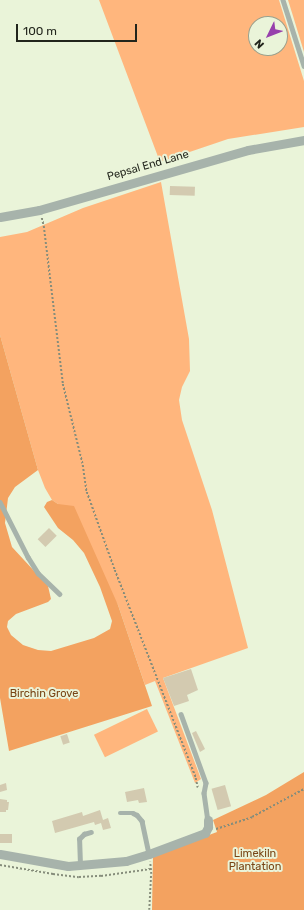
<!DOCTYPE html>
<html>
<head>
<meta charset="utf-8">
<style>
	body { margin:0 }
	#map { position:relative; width:304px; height:910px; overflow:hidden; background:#eaf4d9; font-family:Rubik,sans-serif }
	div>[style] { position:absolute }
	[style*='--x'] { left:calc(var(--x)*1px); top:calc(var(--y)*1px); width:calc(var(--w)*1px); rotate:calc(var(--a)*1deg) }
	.green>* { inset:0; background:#ffb67d; transform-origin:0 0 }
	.forest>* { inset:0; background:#f3a260 }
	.building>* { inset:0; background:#d3cab0; transform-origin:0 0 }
	.path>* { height:1.5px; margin-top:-0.75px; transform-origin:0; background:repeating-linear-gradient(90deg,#868d7b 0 2px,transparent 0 4px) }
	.service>* { height:4.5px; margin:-2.25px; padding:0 2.25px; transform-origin:2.25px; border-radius:2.25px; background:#a7b3ab }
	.minor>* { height:9px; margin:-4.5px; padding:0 4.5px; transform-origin:4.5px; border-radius:4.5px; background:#a7b3ab }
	span { translate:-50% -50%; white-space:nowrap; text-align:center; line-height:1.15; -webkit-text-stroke:4px #eaf4d9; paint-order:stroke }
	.street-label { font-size:11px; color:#22251c }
	.park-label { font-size:11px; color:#794515 }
	.north { position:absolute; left:248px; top:16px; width:40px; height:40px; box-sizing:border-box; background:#eaf4d9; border:1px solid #9aa18d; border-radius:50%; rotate:227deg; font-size:11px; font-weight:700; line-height:16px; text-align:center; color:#22251c }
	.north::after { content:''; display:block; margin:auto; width:14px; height:18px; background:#9740ac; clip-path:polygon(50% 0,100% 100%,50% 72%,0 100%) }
	.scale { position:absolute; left:16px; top:24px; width:121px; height:18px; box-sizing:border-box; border:2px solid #22251c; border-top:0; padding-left:5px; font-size:12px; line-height:14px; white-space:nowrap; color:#22251c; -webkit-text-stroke:3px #eaf4d9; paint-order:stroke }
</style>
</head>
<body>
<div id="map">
	<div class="green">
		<div style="clip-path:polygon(evenodd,99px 0,279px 0,304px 81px,304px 127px,228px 139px,160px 162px,99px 0,256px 24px,280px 24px,280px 48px,256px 48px,256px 24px)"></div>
		<div style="clip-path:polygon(288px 0,304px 0,304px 52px,293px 16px)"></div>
		<div style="clip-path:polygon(161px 182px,189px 339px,190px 371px,182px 387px,179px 400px,182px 420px,212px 510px,248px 648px,163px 678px,201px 779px,195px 783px,155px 681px,145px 685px,118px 605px,58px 504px,52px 500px,45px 488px,38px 470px,0 335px,0 237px,27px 232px,83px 208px)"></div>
		<div style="left:147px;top:709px;width:25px;height:59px;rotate:64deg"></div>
	</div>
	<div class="forest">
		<div style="clip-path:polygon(0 335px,38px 470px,15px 487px,8px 498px,5px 523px,12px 547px,48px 586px,51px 599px,48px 602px,16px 614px,8px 621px,7px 627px,11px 635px,23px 645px,38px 650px,51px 651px,94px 638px,110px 629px,112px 621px,100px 587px,84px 553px,73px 540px,58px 528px,44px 507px,47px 502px,52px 500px,58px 504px,74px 506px,118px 605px,152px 706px,9px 751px,0 698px)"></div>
		<div style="clip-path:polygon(304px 772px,304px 910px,152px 910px,153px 856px,217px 832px,213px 820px,266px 795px)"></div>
	</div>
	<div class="building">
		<div style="left:170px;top:186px;width:25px;height:9px;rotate:2deg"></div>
		<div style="left:49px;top:528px;width:11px;height:16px;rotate:45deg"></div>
		<div style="clip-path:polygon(191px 669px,198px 690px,187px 695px,189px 701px,174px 706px,163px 678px)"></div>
		<div style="clip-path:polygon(196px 731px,205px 749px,200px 752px,192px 733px)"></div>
		<div style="left:67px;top:734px;width:9px;height:7px;rotate:72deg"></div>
		<div style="clip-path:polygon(6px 783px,7px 790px,0 792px,0 785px)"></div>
		<div style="left:225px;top:785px;width:22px;height:14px;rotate:74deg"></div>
		<div style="clip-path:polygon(144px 788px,147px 802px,139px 803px,138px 800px,127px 802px,125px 792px)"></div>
		<div style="clip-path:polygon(0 799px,7px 800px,7px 802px,9px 802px,8px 810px,6px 810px,6px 812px,0 812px)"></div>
		<div style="clip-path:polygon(100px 810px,103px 820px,108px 818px,111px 828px,103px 830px,101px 823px,95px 825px,94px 822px,55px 833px,52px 821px,82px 812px,83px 816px)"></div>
		<div style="left:0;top:834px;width:12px;height:9px"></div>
	</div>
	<div class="path">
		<div style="--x:42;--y:218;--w:8;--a:76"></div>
		<div style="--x:44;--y:226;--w:159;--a:83.1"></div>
		<div style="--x:63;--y:384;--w:83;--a:76.1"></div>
		<div style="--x:83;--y:465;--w:27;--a:82"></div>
		<div style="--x:87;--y:492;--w:83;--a:70.3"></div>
		<div style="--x:115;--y:570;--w:223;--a:68.7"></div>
		<div style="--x:196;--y:778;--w:10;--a:79"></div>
		<div style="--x:216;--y:829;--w:38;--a:-18"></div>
		<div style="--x:252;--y:817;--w:59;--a:-28.3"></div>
		<div style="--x:0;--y:865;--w:54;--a:9.6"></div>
		<div style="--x:53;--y:874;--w:26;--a:7"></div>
		<div style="--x:79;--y:877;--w:22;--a:-3"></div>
		<div style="--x:101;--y:876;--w:50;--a:-8"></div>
		<div style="--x:149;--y:910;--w:36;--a:-87"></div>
		<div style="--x:151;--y:874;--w:12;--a:-95"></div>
	</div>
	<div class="service">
		<div style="--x:283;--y:0;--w:69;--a:72.3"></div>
		<div style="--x:0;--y:502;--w:62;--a:63"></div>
		<div style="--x:28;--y:557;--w:19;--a:58"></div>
		<div style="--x:38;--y:573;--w:30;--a:44"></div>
		<div style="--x:181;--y:714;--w:73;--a:70.1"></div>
		<div style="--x:206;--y:783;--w:10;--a:101"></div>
		<div style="--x:204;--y:793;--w:27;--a:82"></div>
		<div style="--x:120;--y:813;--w:13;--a:0"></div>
		<div style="--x:133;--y:813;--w:4;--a:27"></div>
		<div style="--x:137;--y:815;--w:8;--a:50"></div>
		<div style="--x:142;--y:821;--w:34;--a:78"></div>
		<div style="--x:80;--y:865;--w:26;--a:-92"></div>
		<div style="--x:79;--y:839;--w:7;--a:-45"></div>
		<div style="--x:84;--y:834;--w:7;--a:-16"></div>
	</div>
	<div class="minor">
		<div style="--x:0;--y:217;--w:40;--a:-10"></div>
		<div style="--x:39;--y:210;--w:217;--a:-16"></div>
		<div style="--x:248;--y:150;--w:57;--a:-10.1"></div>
		<div style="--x:0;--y:854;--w:69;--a:10"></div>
		<div style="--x:68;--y:866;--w:58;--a:-4.9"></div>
		<div style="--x:126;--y:861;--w:24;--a:-17"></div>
		<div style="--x:149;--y:854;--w:60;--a:-20.6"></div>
		<div style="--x:205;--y:833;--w:7;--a:-63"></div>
		<div style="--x:208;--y:827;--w:7;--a:-90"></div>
	</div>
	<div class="street-label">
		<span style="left:148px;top:166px;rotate:-16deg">Pepsal End Lane</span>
	</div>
	<div class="park-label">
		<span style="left:44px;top:694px">Birchin Grove</span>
		<span style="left:255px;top:861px">Limekiln<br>Plantation</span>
	</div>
	<div class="north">N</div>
	<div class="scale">100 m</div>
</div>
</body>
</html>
